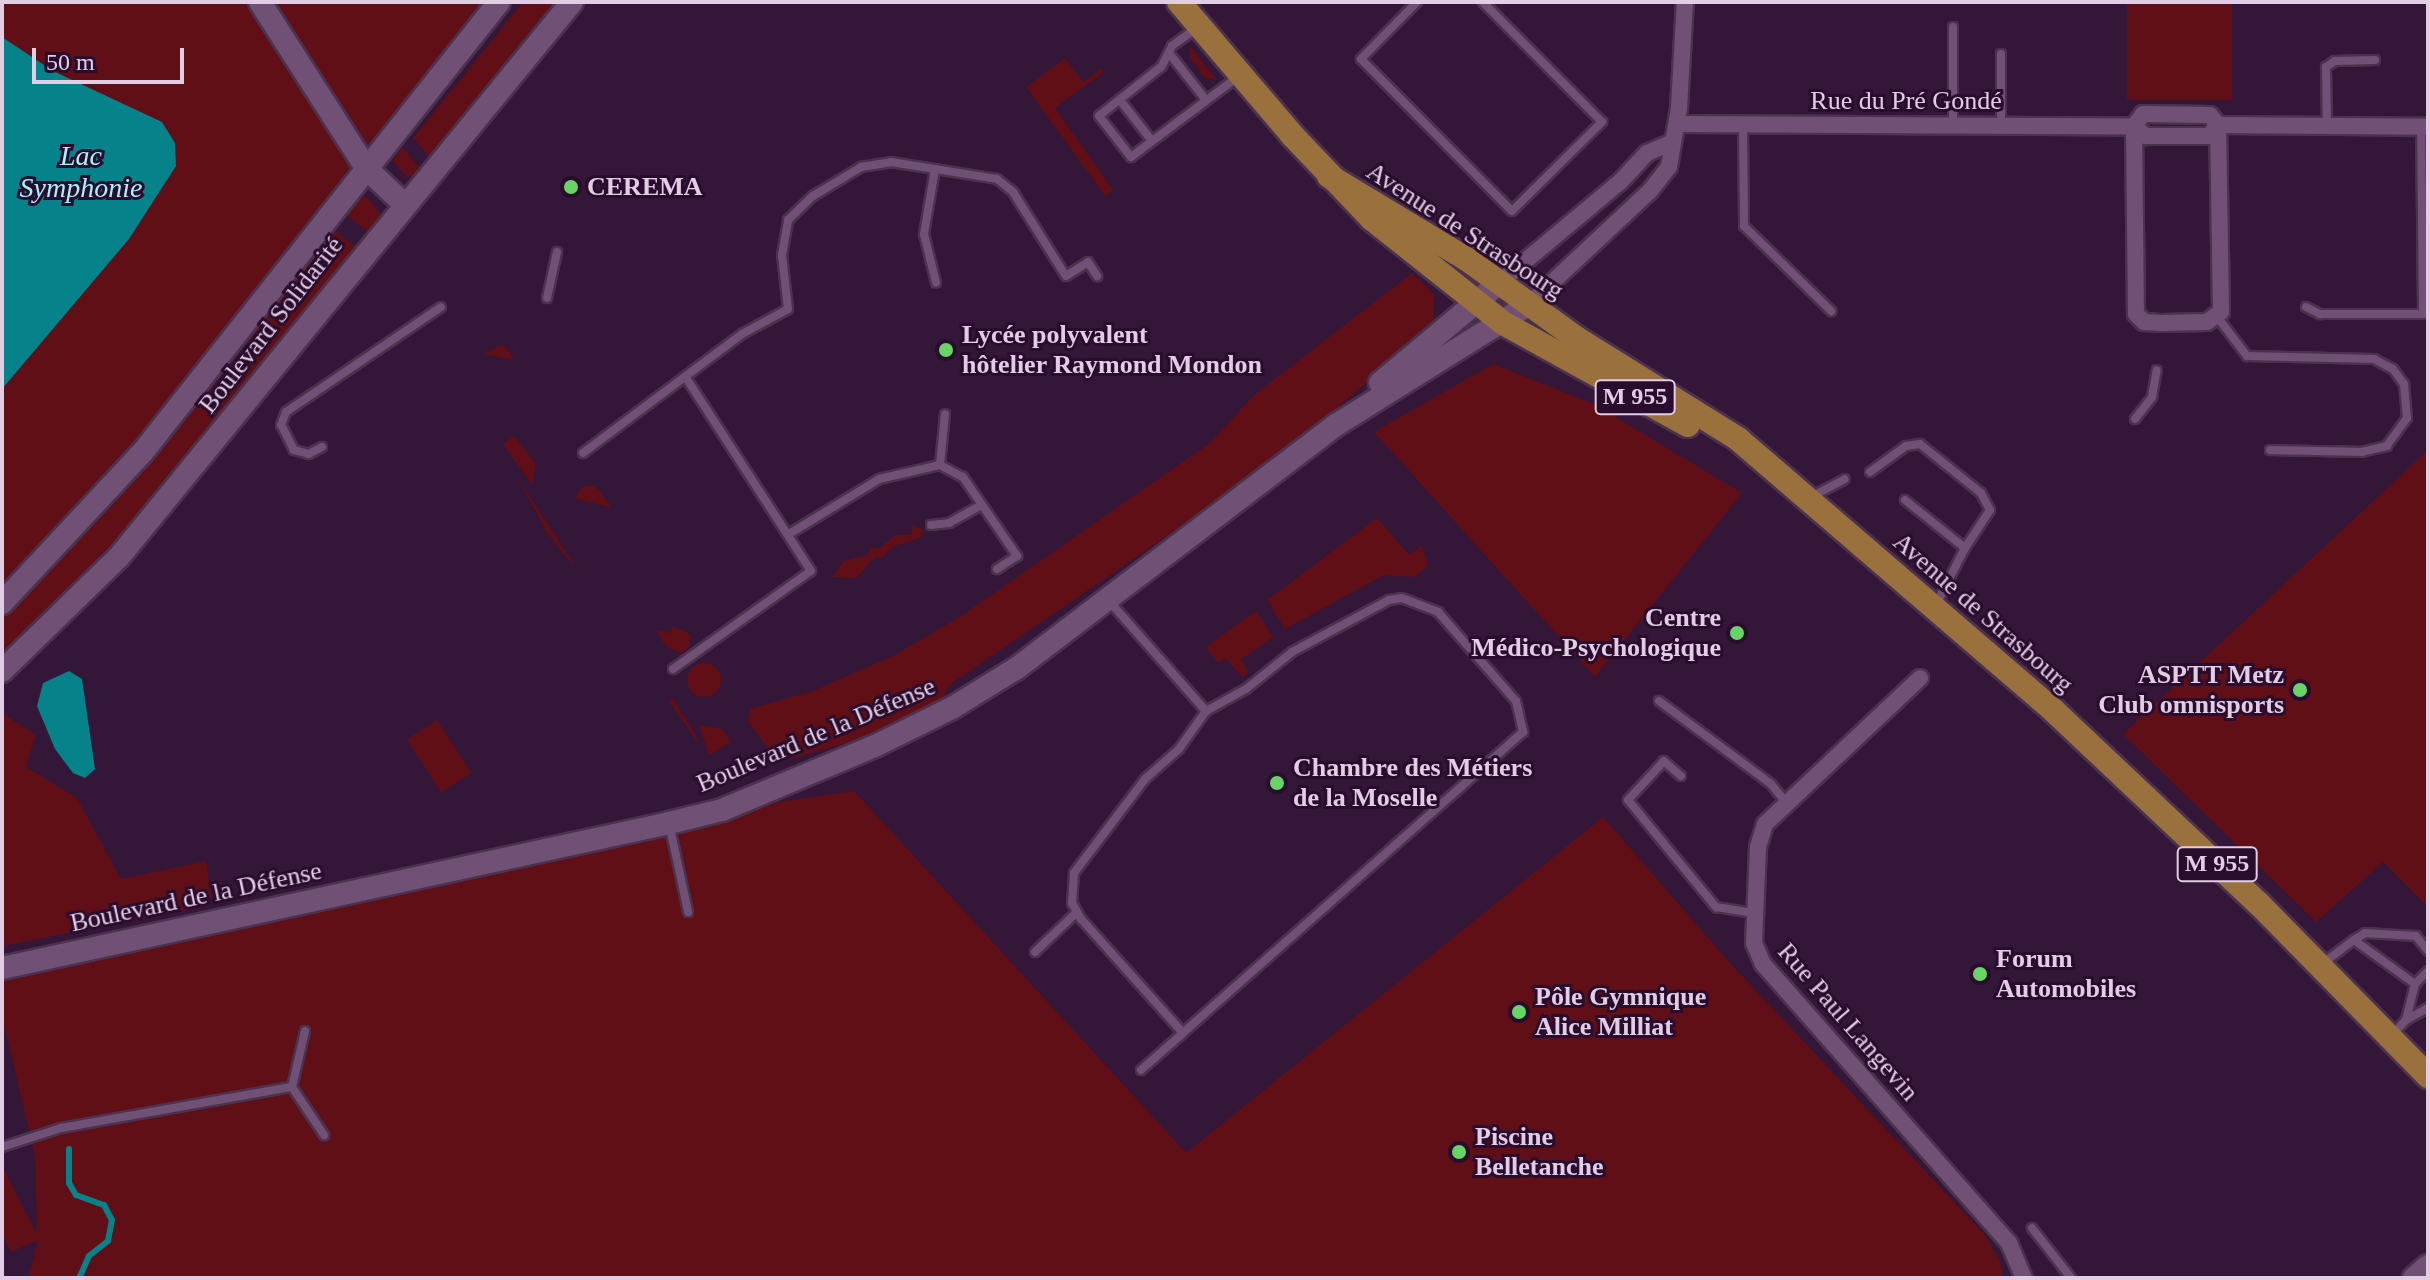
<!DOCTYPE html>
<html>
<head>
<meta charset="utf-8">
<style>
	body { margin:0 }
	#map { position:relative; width:2430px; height:1280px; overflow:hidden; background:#341738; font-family:Georgia,serif }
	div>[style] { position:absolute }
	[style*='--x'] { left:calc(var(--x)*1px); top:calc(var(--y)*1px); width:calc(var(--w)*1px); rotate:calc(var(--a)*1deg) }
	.green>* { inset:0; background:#5f0f15; transform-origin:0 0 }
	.round { border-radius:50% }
	.water>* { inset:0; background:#05828a }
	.stream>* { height:6px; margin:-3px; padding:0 3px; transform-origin:3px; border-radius:3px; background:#05828a }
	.roads { filter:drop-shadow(2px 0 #4b324e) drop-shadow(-2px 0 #4b324e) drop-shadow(0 2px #4b324e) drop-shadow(0 -2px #4b324e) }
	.lane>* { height:8px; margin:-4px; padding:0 4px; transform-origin:4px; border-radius:4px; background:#715075 }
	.street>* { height:16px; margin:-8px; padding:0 8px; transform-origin:8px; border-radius:8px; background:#715075 }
	.secondary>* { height:22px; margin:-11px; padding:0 11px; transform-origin:11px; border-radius:11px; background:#715075 }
	.primary>* { height:24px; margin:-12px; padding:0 12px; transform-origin:12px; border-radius:12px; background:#9a713d }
	.dots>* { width:22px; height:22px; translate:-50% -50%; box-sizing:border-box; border:4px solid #2a0d2e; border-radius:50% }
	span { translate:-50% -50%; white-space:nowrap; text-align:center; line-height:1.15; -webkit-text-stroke:6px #2a0d2e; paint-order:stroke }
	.shield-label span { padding:2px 6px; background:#2a0d2e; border:2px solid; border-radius:6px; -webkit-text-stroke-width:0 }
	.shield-label { font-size:24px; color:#e2cee4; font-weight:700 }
	.street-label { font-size:26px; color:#e2cee4 }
	.poi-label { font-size:26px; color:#e2cee4; font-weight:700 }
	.left { translate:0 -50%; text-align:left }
	.right { translate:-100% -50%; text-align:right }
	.water-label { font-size:28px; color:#a7f2f9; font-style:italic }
	.frame { position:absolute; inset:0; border:4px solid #e2cee4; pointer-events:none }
	.scale { position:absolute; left:32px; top:48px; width:152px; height:36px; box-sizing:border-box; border:4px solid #e2cee4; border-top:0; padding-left:10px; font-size:24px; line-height:28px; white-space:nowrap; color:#e2cee4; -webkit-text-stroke:6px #2a0d2e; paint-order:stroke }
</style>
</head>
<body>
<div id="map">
	<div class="green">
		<div style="clip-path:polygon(2px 2px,260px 2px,271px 16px,275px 2px,499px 2px,398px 133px,2px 603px)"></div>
		<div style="clip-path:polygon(523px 2px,556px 2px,429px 157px,413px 138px)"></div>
		<div style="left:2127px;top:2px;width:105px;height:98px"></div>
		<div style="clip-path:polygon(1190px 46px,1217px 80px,1205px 78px,1189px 56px)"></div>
		<div style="clip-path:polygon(1065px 58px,1083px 82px,1101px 69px,1104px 72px,1055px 108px,1113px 190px,1105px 196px,1026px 87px)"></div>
		<div style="clip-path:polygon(402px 147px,420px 168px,408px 178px,393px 161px)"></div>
		<div style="clip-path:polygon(365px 195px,382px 216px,368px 232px,344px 213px)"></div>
		<div style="clip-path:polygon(330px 227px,356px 247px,129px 526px,2px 656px,2px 620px,112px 506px,232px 365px)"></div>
		<div style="clip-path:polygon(1412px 273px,1434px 294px,1434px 324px,1275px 462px,948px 686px,943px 698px,872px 736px,779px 762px,748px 722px,750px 709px,813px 691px,895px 655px,961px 616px,1210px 443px,1253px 396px)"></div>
		<div style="clip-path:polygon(500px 345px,506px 347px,514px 360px,484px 354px)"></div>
		<div style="clip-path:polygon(1493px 364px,1594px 404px,1742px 493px,1595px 677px,1374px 432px)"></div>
		<div style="clip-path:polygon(514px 436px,536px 464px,532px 485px,503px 444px)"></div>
		<div style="clip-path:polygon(2428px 450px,2428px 907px,2383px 862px,2316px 922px,2123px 734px)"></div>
		<div style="clip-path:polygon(517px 477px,572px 561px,572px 564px,548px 534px)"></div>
		<div style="clip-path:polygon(593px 486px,599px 490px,611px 508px,575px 498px,582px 487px)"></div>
		<div style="clip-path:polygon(1377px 518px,1409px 555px,1422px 546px,1428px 565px,1415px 577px,1384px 575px,1285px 629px,1267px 600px)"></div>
		<div style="clip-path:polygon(913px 525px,923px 530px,922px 537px,892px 547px,882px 558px,875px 557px,856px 578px,832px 577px,844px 561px,868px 555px,871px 547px,878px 549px,896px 535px,911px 535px)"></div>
		<div style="clip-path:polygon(1256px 611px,1273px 637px,1241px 659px,1248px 672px,1242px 677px,1226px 658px,1218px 663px,1206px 647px)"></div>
		<div style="clip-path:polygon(673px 626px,691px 635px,689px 647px,681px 653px,666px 647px,656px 630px,670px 633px)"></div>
		<div class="round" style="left:687px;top:663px;width:34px;height:34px"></div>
		<div style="clip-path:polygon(673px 698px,695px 734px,700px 746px,669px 701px)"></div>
		<div style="clip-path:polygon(2px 713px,36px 735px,26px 767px,77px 798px,121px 879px,206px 861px,212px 899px,204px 907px,2px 946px)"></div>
		<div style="left:437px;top:720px;width:63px;height:36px;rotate:57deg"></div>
		<div style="clip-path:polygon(699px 725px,722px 729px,731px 742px,709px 755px)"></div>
		<div style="clip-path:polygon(854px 791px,1186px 1153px,1603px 817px,1729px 962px,1985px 1235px,2002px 1266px,2002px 1278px,28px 1278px,38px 1240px,11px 1252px,2px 1233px,2px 1166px,37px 1234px,35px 1155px,2px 1016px,2px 968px,722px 810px)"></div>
	</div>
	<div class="water">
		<div style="clip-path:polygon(2px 37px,53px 71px,162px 122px,175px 143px,176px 166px,129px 239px,2px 389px)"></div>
		<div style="clip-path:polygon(69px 671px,82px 679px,95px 769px,85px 778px,73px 773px,55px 749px,37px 706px,43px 683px)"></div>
	</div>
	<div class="stream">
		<div style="--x:69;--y:1149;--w:34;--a:90"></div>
		<div style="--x:69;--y:1183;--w:14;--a:60"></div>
		<div style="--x:76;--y:1195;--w:30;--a:20"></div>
		<div style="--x:104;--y:1205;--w:17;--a:62"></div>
		<div style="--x:112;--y:1220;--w:21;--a:101"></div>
		<div style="--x:108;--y:1241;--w:24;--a:142"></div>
		<div style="--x:89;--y:1256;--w:24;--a:114"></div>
	</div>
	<div class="roads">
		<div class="lane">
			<div style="--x:1417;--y:2;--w:80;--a:134.5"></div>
			<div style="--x:1361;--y:59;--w:214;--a:45.2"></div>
			<div style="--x:1512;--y:211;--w:127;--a:-44.7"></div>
			<div style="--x:1602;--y:122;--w:169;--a:-134.8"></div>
			<div style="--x:1198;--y:27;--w:32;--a:144"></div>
			<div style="--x:1172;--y:46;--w:22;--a:117"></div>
			<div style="--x:1162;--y:66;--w:80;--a:141.6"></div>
			<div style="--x:1099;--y:116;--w:52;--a:52"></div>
			<div style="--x:1131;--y:157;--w:135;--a:-36.9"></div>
			<div style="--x:1953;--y:27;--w:98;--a:90"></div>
			<div style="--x:1169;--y:53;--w:60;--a:51.8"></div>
			<div style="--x:1120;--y:100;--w:52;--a:52"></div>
			<div style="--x:1743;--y:125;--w:101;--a:89.4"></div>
			<div style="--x:1744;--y:226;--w:122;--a:44.3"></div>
			<div style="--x:2001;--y:125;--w:71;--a:-90"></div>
			<div style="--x:2327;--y:125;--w:58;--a:-91"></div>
			<div style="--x:2326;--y:67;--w:11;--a:-34"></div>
			<div style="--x:2335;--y:61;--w:40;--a:-1.4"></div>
			<div style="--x:935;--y:169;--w:66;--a:99.6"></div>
			<div style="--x:924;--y:234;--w:50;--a:76.2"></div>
			<div style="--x:547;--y:298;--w:47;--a:-77.7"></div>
			<div style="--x:2306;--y:307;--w:16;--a:27"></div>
			<div style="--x:2320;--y:314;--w:103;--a:0"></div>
			<div style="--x:2423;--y:314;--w:187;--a:-90.6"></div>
			<div style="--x:2218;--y:318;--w:48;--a:52.7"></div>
			<div style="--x:2247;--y:356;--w:127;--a:1.4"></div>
			<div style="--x:2374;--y:359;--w:21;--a:28"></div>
			<div style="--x:2393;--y:369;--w:19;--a:54"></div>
			<div style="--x:2404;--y:384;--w:34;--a:85"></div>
			<div style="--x:2407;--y:418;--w:34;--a:126"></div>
			<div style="--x:2387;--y:446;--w:26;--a:167"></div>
			<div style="--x:2362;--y:452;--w:92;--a:-178.8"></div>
			<div style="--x:2135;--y:419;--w:28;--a:-52"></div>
			<div style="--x:2152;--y:397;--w:27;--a:-80"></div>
			<div style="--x:322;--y:447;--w:15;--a:152"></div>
			<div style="--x:309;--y:454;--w:16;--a:-165"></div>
			<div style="--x:294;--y:450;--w:28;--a:-117"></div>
			<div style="--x:281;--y:425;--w:14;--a:-69"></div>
			<div style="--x:286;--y:412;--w:187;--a:-34.1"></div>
			<div style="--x:583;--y:453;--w:199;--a:-36.8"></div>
			<div style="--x:742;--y:334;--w:52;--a:-28.5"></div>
			<div style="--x:788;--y:309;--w:54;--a:-96.3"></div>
			<div style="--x:782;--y:255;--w:36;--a:-80"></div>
			<div style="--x:788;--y:220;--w:35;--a:-44"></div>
			<div style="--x:813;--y:196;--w:56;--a:-31.1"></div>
			<div style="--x:861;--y:167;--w:30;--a:-9"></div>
			<div style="--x:891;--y:162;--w:107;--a:9.1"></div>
			<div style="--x:997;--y:179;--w:21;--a:39"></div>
			<div style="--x:1013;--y:192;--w:99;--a:57.8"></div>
			<div style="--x:1066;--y:276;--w:26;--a:-32"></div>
			<div style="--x:1088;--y:262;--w:17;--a:57"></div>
			<div style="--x:940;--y:465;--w:51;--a:-84.4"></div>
			<div style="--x:1870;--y:472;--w:44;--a:-35.8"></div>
			<div style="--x:1906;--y:446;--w:14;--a:-8"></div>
			<div style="--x:1920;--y:444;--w:78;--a:38.8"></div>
			<div style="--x:1981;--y:493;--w:19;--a:62"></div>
			<div style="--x:1990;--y:510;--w:45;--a:123.3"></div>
			<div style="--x:1811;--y:497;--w:38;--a:-28"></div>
			<div style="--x:1905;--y:500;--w:77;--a:38.7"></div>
			<div style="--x:1965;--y:548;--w:64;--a:117"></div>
			<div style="--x:931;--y:525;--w:18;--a:-6"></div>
			<div style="--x:949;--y:523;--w:35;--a:-29"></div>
			<div style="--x:789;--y:534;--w:105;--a:-31.4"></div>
			<div style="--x:879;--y:479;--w:63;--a:-12.9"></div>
			<div style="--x:940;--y:465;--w:26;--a:28"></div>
			<div style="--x:963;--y:477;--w:96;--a:55.6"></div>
			<div style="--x:1017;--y:556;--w:24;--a:147"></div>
			<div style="--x:1402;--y:598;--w:39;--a:21"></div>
			<div style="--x:1438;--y:612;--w:118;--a:48.8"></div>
			<div style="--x:1516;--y:701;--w:32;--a:77"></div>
			<div style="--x:1523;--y:732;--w:454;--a:138.5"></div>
			<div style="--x:1183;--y:1033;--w:153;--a:-131.8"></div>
			<div style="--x:1081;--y:919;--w:18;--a:-119"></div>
			<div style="--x:1072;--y:903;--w:30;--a:-86"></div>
			<div style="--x:1074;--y:873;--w:118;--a:-52.9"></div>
			<div style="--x:1145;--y:779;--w:45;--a:-41.4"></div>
			<div style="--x:1179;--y:749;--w:47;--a:-54.6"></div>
			<div style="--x:1206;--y:711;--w:46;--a:-28.8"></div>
			<div style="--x:1246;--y:689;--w:59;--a:-38.8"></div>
			<div style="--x:1292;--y:652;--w:110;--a:-28.2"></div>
			<div style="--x:1389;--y:600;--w:13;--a:-9"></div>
			<div style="--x:1109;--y:601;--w:147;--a:48.6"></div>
			<div style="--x:673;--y:669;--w:169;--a:-35.4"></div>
			<div style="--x:811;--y:571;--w:230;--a:-122.9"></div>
			<div style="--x:1659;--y:701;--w:139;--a:36.5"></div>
			<div style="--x:1771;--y:784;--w:22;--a:51"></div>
			<div style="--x:1681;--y:776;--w:23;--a:-139"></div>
			<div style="--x:1664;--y:761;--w:53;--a:132.7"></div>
			<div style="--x:1628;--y:800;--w:139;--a:50.6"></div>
			<div style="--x:1716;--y:907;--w:38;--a:9"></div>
			<div style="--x:669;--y:823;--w:91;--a:77.9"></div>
			<div style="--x:2354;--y:940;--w:13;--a:-32"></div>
			<div style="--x:2365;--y:933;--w:51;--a:3.4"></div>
			<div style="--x:2416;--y:936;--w:19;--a:51"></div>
			<div style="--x:1035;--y:952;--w:58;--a:-43.6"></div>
			<div style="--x:2322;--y:964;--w:40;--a:-37"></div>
			<div style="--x:2354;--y:940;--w:75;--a:35.8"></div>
			<div style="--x:2415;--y:984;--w:37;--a:104"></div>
			<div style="--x:2406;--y:1020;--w:22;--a:133"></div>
			<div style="--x:2415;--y:984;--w:18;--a:-45"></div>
			<div style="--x:2406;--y:1020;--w:25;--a:-29"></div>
			<div style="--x:305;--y:1031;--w:57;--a:103.1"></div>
			<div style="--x:292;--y:1087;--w:58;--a:56.3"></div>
			<div style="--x:1141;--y:1070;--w:56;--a:-41.4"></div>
			<div style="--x:2;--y:1147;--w:62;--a:-17.9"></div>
			<div style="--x:61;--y:1128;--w:235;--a:-10.1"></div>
			<div style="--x:2032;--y:1228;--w:63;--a:52"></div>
		</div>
		<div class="street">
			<div style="--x:1677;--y:124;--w:457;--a:0.3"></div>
			<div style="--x:2134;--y:126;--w:16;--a:40"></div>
			<div style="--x:2146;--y:136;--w:63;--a:0"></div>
			<div style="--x:2209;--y:136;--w:14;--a:-51"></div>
			<div style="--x:2218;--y:125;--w:210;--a:0.5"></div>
			<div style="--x:2134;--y:126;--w:188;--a:89.4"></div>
			<div style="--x:2136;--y:314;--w:11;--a:45"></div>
			<div style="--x:2144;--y:322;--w:17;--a:3"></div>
			<div style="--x:2161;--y:323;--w:46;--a:-1.2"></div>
			<div style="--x:2207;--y:322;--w:17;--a:-36"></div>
			<div style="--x:2221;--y:312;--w:187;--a:-90.9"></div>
			<div style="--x:2134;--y:126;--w:15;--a:-53"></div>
			<div style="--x:2143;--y:114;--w:67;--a:0.9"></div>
			<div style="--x:2210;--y:115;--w:13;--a:51"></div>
			<div style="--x:1499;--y:283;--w:158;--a:-39.9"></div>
			<div style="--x:1620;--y:182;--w:40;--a:-47"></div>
			<div style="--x:1647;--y:153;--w:26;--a:-23"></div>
			<div style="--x:1528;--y:305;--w:167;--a:-43.1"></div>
			<div style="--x:1650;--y:191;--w:31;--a:-52"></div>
			<div style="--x:1669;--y:167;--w:60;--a:-80.4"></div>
			<div style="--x:1679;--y:108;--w:106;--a:-86.8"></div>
			<div style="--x:1920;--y:678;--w:213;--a:136.7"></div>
			<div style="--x:1765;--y:824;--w:24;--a:107"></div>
			<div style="--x:1758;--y:847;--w:96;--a:92.4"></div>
			<div style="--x:1754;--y:943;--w:23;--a:67"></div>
			<div style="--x:1763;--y:964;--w:372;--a:48.6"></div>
			<div style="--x:2009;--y:1243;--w:38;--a:67"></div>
		</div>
		<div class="secondary">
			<div style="--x:260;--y:2;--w:198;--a:57.4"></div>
			<div style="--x:367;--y:169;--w:51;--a:43.4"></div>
			<div style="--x:1380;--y:383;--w:155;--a:-40"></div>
			<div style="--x:2;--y:603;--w:205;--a:-47"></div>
			<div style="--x:142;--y:453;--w:575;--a:-51.64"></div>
			<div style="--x:2;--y:671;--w:163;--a:-44.3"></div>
			<div style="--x:119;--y:557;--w:716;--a:-50.78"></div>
			<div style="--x:2;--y:968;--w:683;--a:-12.26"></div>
			<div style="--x:669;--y:823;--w:55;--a:-13.8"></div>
			<div style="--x:722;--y:810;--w:166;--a:-22.7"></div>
			<div style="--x:875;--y:746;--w:86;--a:-26.3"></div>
			<div style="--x:952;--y:708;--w:76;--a:-31.6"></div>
			<div style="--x:1017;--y:668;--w:401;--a:-37.3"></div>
			<div style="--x:1336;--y:425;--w:226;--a:-32"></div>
			<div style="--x:2414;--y:1278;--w:18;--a:-41"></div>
		</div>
		<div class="primary">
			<div style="--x:1179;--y:2;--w:175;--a:49.6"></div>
			<div style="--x:1292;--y:135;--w:115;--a:46.4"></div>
			<div style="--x:1371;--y:218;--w:169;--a:38.5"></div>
			<div style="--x:1503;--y:323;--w:211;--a:28.9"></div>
			<div style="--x:1329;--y:176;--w:162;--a:31.1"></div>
			<div style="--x:1468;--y:260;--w:133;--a:35.8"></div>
			<div style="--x:1576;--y:338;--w:191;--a:31.9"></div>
			<div style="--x:1738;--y:439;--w:417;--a:40.7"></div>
			<div style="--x:2054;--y:711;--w:280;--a:43.3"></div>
			<div style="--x:2258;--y:903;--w:243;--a:45.5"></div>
		</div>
	</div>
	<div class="dots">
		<div style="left:571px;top:187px;background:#68d465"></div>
		<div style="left:946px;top:350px;background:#68d465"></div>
		<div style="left:1737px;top:633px;background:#68d465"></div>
		<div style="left:2300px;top:690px;background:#68d465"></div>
		<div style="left:1277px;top:783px;background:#68d465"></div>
		<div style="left:1980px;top:974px;background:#68d465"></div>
		<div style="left:1519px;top:1012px;background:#68d465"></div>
		<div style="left:1459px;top:1152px;background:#68d465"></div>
	</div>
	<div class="shield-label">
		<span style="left:1635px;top:397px">M 955</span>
		<span style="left:2217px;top:864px">M 955</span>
	</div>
	<div class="street-label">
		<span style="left:1906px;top:101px">Rue du Pré Gondé</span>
		<span style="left:1465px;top:231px;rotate:33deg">Avenue de Strasbourg</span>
		<span style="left:271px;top:325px;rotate:-52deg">Boulevard Solidarité</span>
		<span style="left:1983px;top:613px;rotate:41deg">Avenue de Strasbourg</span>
		<span style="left:816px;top:735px;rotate:-23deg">Boulevard de la Défense</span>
		<span style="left:196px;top:897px;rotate:-12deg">Boulevard de la Défense</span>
		<span style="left:1848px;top:1022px;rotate:49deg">Rue Paul Langevin</span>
	</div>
	<div class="poi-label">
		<span class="left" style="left:587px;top:187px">CEREMA</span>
		<span class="left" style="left:962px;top:350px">Lycée polyvalent<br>hôtelier Raymond Mondon</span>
		<span class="right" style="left:1721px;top:633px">Centre<br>Médico-Psychologique</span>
		<span class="right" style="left:2284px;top:690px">ASPTT Metz<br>Club omnisports</span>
		<span class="left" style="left:1293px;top:783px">Chambre des Métiers<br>de la Moselle</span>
		<span class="left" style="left:1996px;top:974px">Forum<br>Automobiles</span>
		<span class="left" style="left:1535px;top:1012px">Pôle Gymnique<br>Alice Milliat</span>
		<span class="left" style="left:1475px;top:1152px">Piscine<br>Belletanche</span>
	</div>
	<div class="water-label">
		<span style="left:81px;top:172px">Lac<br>Symphonie</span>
	</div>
	<div class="frame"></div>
	<div class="scale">50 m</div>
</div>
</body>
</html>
